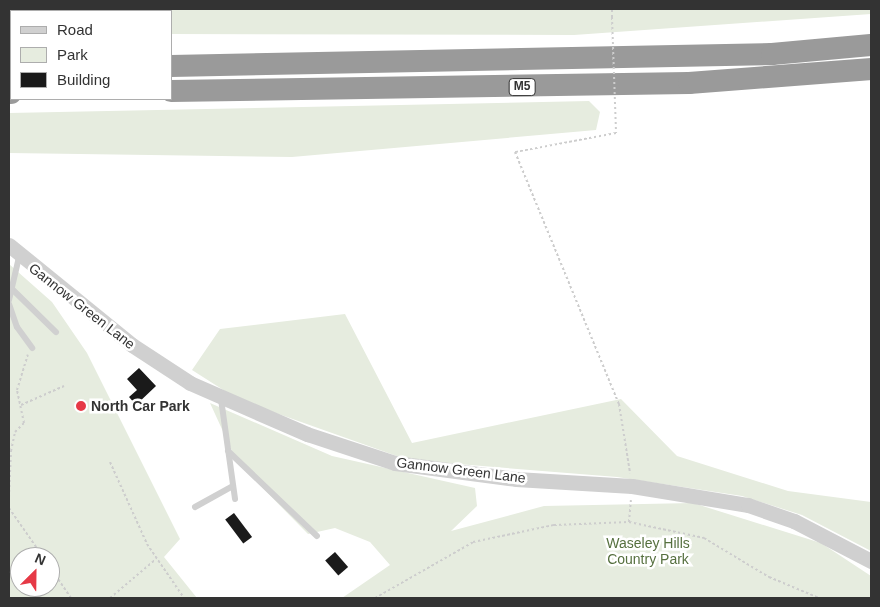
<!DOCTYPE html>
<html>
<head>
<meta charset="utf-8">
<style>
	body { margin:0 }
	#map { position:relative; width:880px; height:607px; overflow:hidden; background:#fff; font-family:Helvetica,sans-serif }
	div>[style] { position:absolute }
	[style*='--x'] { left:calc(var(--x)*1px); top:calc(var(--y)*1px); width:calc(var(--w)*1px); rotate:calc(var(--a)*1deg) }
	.green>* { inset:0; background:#e6ecdf }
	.building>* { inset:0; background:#1a1a1a; transform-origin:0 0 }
	.path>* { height:2px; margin-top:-1px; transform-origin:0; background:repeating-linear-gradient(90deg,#cdcdcd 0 2.5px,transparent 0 5px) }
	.service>* { height:6px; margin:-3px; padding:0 3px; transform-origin:3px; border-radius:3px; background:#d0d0d0 }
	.tertiary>* { height:15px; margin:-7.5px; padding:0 7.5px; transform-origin:7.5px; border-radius:7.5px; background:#d0d0d0 }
	.motorway>* { height:22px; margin:-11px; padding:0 11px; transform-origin:11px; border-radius:11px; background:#9a9a9a }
	.path-bridge>* { height:2px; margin-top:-1px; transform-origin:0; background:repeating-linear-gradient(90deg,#cdcdcd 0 2.5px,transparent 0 5px) }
	.dots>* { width:14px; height:14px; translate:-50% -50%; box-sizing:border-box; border:2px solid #fff; border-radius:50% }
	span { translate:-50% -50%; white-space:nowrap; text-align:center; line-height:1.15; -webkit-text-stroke:5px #fff; paint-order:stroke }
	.shield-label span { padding:1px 4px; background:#fff; border:1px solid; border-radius:4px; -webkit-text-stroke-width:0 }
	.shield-label { font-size:12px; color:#333; font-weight:700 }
	.street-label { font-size:14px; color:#333 }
	.poi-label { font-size:14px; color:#333; font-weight:700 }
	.left { translate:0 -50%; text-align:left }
	.park-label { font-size:14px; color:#56703f }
	.frame { position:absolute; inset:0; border:10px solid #333; pointer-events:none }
	.legend { position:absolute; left:10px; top:10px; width:162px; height:90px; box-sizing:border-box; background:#fff; border:1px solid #adadad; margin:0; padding:6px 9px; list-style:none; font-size:15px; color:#333 }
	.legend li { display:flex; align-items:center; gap:10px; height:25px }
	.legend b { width:25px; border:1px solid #adadad }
	.north { position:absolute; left:10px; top:547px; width:50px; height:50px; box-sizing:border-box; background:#fff; border:1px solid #adadad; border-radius:50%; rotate:23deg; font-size:14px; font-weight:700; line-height:20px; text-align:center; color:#333 }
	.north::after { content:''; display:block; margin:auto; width:18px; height:22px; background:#e63946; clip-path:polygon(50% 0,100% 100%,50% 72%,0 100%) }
</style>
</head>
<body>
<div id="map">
	<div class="green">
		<div style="clip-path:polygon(9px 9px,871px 9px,871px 14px,574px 35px,171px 34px,171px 11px,11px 11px,9px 40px)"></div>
		<div style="clip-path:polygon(589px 101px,600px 112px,596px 130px,292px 157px,9px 153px,9px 113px)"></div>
		<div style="clip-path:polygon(evenodd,9px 264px,52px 302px,87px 353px,180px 539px,164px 557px,197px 598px,9px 598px,9px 264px,20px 557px,50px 557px,50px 587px,20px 587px,20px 557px)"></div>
		<div style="clip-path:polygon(345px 314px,412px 443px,621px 399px,677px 456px,788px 491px,871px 502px,871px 551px,802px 515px,742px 496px,617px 477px,408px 460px,239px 400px,192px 370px,220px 329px)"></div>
		<div style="clip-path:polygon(210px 403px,332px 456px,475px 488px,477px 506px,451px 531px,544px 506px,693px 503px,821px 543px,871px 576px,871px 598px,342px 598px,390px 565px,370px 542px,335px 528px,308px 534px,237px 462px)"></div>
	</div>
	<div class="building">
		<div style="clip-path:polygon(139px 368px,156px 386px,136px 405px,129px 397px,137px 390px,127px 379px)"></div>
		<div style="left:234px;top:513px;width:30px;height:11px;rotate:53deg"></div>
		<div style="left:335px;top:552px;width:20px;height:13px;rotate:49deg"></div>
	</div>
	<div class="path">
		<div style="--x:612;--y:17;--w:8;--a:-90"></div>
		<div style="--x:616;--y:133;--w:103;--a:169.3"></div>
		<div style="--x:515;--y:152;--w:273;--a:67.6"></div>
		<div style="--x:619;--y:404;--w:70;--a:80.9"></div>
		<div style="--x:21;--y:405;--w:47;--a:-23.8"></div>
		<div style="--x:110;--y:462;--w:90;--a:65.7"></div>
		<div style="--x:147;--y:544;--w:65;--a:55.6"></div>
		<div style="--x:9;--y:497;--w:46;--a:-87.5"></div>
		<div style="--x:11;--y:451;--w:19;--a:-78"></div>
		<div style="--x:15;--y:432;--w:13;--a:-45"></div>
		<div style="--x:24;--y:423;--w:34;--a:-102"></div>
		<div style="--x:17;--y:390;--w:37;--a:-73"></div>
		<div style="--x:9;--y:508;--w:60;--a:55.2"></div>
		<div style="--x:629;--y:522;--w:22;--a:-85"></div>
		<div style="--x:50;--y:567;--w:37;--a:56"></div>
		<div style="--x:110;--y:598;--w:60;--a:-40.3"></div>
		<div style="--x:375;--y:598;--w:113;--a:-29.7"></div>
		<div style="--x:473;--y:542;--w:83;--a:-11.9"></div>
		<div style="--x:554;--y:525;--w:75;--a:-2.3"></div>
		<div style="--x:629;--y:522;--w:77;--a:12"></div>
		<div style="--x:704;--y:538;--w:76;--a:31"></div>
		<div style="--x:769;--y:577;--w:54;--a:22.8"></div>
	</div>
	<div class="service">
		<div style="--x:11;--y:288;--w:63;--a:44.4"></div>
		<div style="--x:9;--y:300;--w:44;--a:-76.9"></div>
		<div style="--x:9;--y:304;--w:24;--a:71"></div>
		<div style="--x:17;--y:327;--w:26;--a:54"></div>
		<div style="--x:221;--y:399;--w:101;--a:82"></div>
		<div style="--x:228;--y:451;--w:123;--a:43.7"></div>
		<div style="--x:195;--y:507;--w:43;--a:-28.9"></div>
	</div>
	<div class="tertiary">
		<div style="--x:9;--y:245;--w:159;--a:39.1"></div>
		<div style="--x:132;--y:345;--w:69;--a:33.2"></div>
		<div style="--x:190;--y:383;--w:128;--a:23.6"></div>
		<div style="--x:307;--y:434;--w:93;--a:18.2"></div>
		<div style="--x:395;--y:463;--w:122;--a:7.5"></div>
		<div style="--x:516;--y:479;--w:116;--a:3.5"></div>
		<div style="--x:632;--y:486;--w:118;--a:9.3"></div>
		<div style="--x:748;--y:505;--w:49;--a:19.2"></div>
		<div style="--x:794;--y:521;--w:87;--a:27.5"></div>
	</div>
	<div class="motorway">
		<div style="--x:171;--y:66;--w:601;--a:-1.14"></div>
		<div style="--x:772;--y:54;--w:99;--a:-5.2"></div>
		<div style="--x:9;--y:68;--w:2;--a:0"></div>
		<div style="--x:171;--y:91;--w:518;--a:-0.88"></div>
		<div style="--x:689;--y:83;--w:183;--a:-4.4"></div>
		<div style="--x:9;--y:93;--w:2;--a:0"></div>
	</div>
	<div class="path-bridge">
		<div style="--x:612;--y:17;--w:116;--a:88"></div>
	</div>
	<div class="dots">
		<div style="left:81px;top:406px;background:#e63946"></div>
	</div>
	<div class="shield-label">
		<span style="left:522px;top:87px">M5</span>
	</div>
	<div class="street-label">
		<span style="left:82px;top:306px;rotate:38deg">Gannow Green Lane</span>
		<span style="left:461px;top:470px;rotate:7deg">Gannow Green Lane</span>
	</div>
	<div class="poi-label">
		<span class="left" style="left:91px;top:406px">North Car Park</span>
	</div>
	<div class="park-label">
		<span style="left:648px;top:551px">Waseley Hills<br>Country Park</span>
	</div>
	<div class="frame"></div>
	<ul class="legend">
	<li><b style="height:6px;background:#d0d0d0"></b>Road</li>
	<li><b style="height:14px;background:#e6ecdf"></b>Park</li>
	<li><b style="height:14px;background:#1a1a1a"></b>Building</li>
	</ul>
	<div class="north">N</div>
</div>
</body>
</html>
